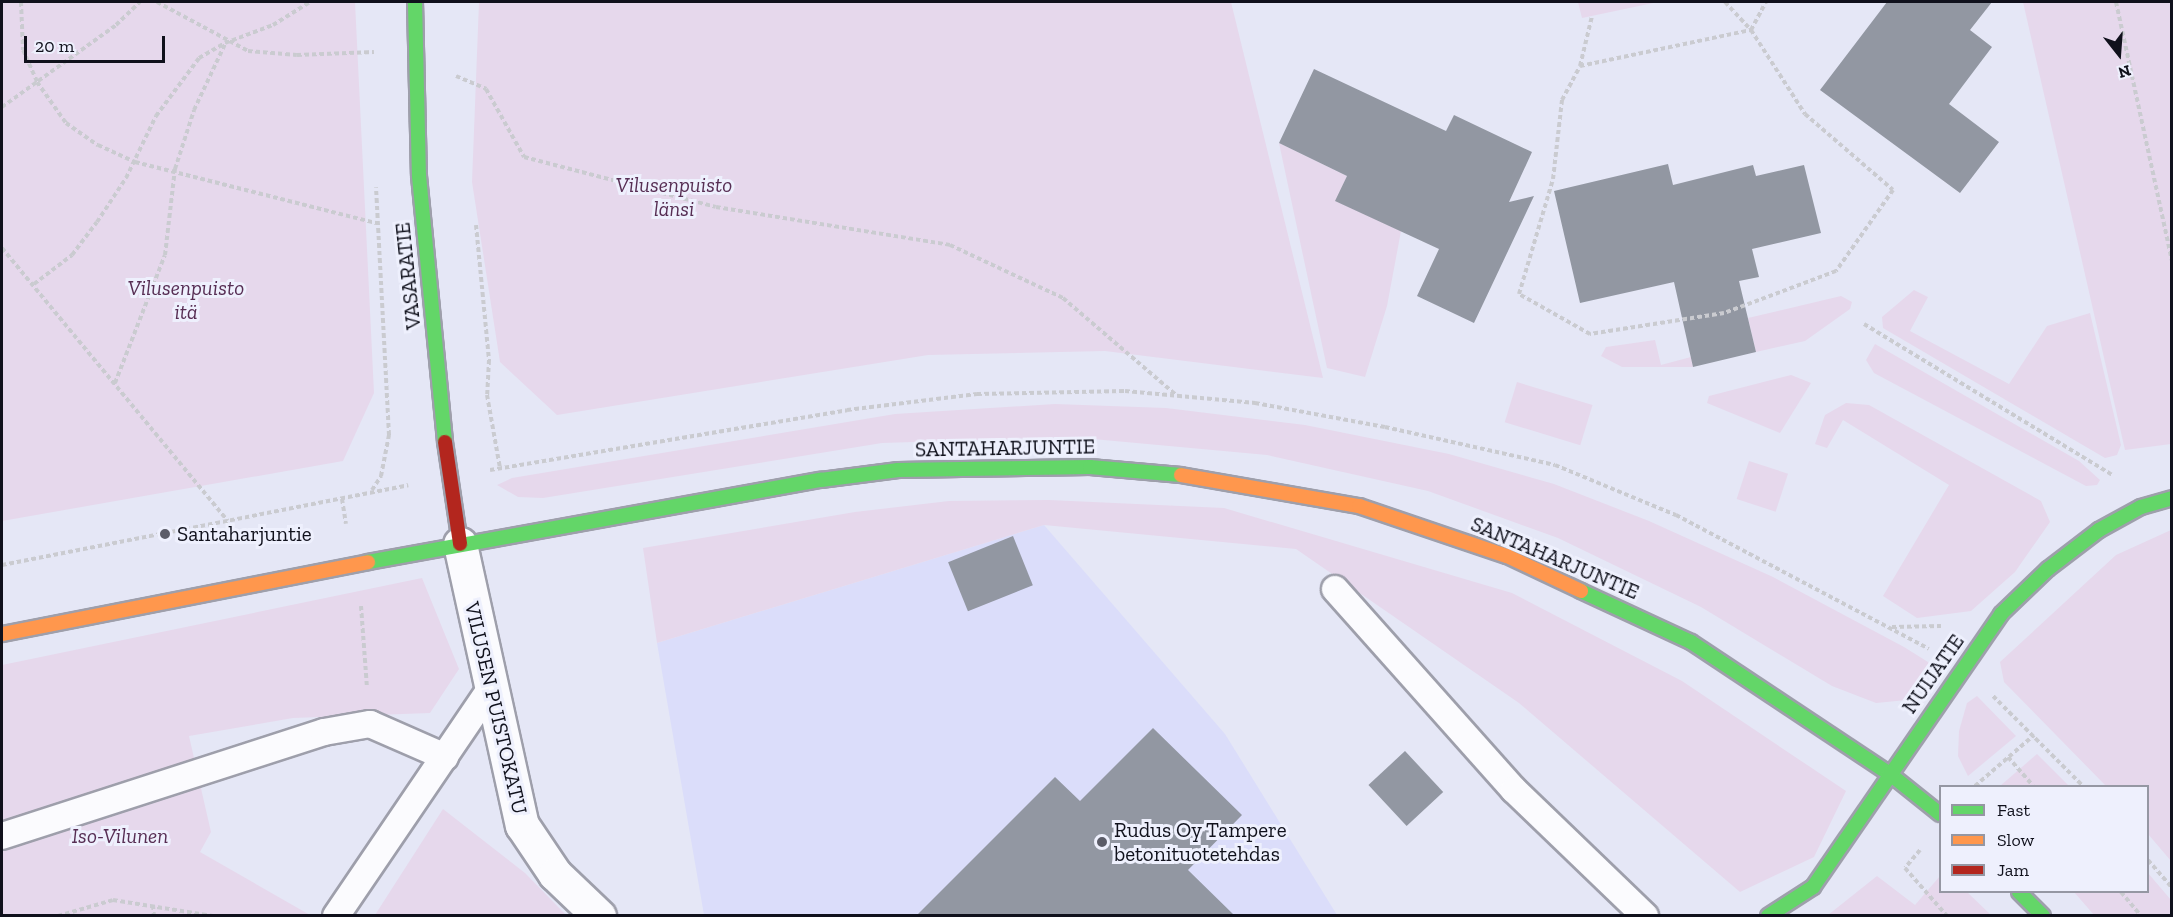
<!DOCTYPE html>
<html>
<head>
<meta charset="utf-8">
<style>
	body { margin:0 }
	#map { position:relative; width:2173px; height:917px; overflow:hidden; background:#e5e7f6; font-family:"Zilla Slab",serif }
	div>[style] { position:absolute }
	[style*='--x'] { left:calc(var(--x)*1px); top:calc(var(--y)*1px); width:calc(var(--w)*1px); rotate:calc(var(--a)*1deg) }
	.built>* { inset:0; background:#dbddfa }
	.green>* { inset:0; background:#e6d8ec; transform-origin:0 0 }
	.building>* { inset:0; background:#9297a2; transform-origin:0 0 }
	.path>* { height:4px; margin-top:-2px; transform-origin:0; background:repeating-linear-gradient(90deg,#cacbd0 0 4.5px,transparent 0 7.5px) }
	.roads { filter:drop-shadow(2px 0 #9e9fab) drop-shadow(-2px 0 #9e9fab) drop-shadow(0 2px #9e9fab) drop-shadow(0 -2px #9e9fab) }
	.lane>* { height:26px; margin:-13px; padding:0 13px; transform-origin:13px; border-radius:13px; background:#fbfbfe }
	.street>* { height:33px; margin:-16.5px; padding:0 16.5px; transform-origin:16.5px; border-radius:16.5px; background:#fbfbfe }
	.fast>* { height:14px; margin:-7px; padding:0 7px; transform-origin:7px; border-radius:7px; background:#63d668 }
	.slow>* { height:14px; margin:-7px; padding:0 7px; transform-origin:7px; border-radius:7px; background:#ff974d }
	.jam>* { height:14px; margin:-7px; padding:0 7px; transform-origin:7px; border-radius:7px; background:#b3261e }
	.dots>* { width:16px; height:16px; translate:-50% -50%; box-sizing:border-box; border:3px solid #eef0fd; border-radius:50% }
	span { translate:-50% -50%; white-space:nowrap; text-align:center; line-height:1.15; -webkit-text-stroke:6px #eef0fd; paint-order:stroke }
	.park-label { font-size:21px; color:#572e54; font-style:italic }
	.street-label { font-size:21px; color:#10111c }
	.poi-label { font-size:21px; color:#10111c }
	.left { translate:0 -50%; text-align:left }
	.frame { position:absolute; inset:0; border:3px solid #10111c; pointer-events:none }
	.legend { position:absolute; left:1939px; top:785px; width:210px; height:108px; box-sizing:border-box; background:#eef0fd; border:2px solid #9597a3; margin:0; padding:8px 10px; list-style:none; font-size:18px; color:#10111c }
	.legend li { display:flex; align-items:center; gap:12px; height:30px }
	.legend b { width:30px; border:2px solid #9597a3 }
	.north { position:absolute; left:2089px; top:24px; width:60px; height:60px; -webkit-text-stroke:4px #eef0fd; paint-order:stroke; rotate:163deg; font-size:16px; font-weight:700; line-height:24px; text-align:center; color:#10111c }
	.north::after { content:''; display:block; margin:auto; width:21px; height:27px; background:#10111c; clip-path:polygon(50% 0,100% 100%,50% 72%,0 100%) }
	.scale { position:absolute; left:24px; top:36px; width:141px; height:27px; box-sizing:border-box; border:3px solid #10111c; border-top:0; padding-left:8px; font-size:18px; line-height:21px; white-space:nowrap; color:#10111c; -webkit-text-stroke:4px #eef0fd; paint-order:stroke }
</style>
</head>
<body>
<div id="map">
	<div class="built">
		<div style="clip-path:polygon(1044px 525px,1225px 734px,1337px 915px,704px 915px,657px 643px)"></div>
	</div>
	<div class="green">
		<div style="clip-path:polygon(2px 2px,355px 2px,374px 393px,343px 461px,2px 521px)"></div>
		<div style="clip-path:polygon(479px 2px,1231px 2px,1323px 378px,1105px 351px,928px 355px,557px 415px,500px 362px,472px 182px)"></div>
		<div style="clip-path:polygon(1578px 2px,1658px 2px,1582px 18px)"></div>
		<div style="clip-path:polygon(2023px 2px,2171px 2px,2171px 444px,2125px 450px)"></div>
		<div style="clip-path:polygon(1279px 143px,1347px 176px,1336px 201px,1401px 231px,1387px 306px,1365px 377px,1327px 368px)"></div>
		<div style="clip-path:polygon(1914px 290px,1928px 297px,1910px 331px,2009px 384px,2047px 326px,2090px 313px,2121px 445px,2117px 455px,2105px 458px,1883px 328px,1882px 317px)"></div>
		<div style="clip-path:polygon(1841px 296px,1852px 302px,1850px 309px,1805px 341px,1756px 352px,1748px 318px)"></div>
		<div style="clip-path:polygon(1655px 340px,1661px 365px,1691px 357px,1693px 367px,1622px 367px,1601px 356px,1606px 347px)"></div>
		<div style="clip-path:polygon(1875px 344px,2079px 461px,2100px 480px,2097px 485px,2086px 486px,1874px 373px,1866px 360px)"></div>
		<div style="clip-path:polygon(1791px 375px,1811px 383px,1780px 433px,1707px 403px,1709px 396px)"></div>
		<div style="left:1517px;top:382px;width:79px;height:42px;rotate:17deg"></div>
		<div style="clip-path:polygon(1846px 403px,1869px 405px,2041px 501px,2050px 522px,2015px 572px,1971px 611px,1917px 618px,1883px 596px,1949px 485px,1843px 420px,1827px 448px,1815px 444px,1825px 415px)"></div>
		<div style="clip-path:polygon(1055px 404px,1166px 408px,1305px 425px,1449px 454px,1554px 484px,1649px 521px,1773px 577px,1904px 647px,1928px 662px,1934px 671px,1906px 700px,1876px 703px,1832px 686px,1701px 607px,1558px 538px,1428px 491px,1267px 455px,1071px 437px,882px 443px,543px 498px,518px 497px,497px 485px,512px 478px,895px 414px)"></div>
		<div style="left:1749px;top:461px;width:41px;height:40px;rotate:18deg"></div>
		<div style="clip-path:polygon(1049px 500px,1224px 508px,1512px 593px,1682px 681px,1846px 791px,1814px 857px,1740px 892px,1519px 703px,1296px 549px,1044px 525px,657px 643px,643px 548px,855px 512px,949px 501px)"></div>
		<div style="clip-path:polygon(2171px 530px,2171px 861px,2148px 834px,2148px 786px,2106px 786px,2004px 682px,2000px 662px,2116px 555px)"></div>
		<div style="clip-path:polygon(422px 578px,459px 669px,430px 713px,293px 718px,189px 736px,211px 832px,200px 852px,310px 915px,2px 916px,2px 665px)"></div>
		<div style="clip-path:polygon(1977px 696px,2016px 736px,1968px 776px,1958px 756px,1959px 731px,1967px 703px)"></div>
		<div style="clip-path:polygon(2037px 754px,2069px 786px,2000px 786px)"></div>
		<div style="clip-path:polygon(443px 809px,525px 873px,566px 915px,375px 915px)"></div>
		<div style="clip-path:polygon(2148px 873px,2171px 900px,2171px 915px,2094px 915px,2074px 892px,2148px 892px)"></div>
		<div style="clip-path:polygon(1877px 876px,1915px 905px,1940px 876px,1940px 892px,1967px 892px,1991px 915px,1828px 915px)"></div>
	</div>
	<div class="building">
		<div style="clip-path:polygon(1887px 2px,1992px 2px,1970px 30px,1992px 47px,1949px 104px,1999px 142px,1960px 193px,1820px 90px)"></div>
		<div style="clip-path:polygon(1314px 69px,1446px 131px,1454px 115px,1532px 152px,1509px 202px,1534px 196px,1474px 323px,1417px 296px,1439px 249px,1335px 201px,1347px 176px,1279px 143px)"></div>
		<div style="clip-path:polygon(1668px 164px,1673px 185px,1753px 165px,1756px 176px,1804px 165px,1821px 233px,1752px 249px,1759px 277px,1739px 281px,1756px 352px,1693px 367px,1674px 282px,1580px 303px,1554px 191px)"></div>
		<div style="left:1013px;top:536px;width:53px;height:70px;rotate:68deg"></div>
		<div style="clip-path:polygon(1153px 728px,1242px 815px,1188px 870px,1234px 915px,917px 915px,1055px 777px,1080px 801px)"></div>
		<div style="left:1405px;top:751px;width:56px;height:50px;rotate:47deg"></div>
	</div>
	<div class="path">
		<div style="--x:21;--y:2;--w:48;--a:87.6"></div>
		<div style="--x:23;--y:50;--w:35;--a:66"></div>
		<div style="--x:37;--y:82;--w:50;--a:54.7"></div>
		<div style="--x:66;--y:123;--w:39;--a:35"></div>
		<div style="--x:98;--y:145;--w:41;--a:24.7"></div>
		<div style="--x:135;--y:162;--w:249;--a:14.2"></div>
		<div style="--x:157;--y:2;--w:103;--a:28.3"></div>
		<div style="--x:248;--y:51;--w:49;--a:4.7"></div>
		<div style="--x:297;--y:55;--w:77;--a:-2.2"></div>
		<div style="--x:1725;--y:2;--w:38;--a:47"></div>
		<div style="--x:1751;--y:30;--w:32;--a:-62"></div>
		<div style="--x:2116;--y:2;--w:266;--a:77.8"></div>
		<div style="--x:1751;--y:30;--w:100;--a:57.3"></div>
		<div style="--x:1805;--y:114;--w:116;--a:40.8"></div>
		<div style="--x:1893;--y:190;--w:99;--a:125.1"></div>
		<div style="--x:1836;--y:271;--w:120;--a:159.4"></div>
		<div style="--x:1724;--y:313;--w:136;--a:171.1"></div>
		<div style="--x:1590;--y:334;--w:81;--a:-150.6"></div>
		<div style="--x:1519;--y:294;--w:120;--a:-73.5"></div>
		<div style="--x:1553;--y:179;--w:80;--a:-83.5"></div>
		<div style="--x:1562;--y:100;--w:38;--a:-62"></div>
		<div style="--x:1580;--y:66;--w:175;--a:-11.9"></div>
		<div style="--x:1580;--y:66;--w:51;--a:-76.5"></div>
		<div style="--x:456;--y:76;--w:33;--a:23"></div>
		<div style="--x:486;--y:89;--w:78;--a:60.8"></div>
		<div style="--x:524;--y:157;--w:198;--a:14.6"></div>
		<div style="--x:716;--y:207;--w:237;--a:9.2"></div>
		<div style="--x:950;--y:245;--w:125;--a:25.1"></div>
		<div style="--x:1063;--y:298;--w:149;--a:40.6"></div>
		<div style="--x:2;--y:107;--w:140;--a:-35.7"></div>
		<div style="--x:116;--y:25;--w:33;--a:-44"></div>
		<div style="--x:476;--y:225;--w:136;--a:84.5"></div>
		<div style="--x:489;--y:360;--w:35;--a:93"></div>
		<div style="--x:487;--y:395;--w:74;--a:79.9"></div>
		<div style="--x:2;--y:248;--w:354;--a:50.4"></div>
		<div style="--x:34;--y:284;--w:48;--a:-37.3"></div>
		<div style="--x:72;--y:255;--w:41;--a:-52.9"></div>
		<div style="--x:97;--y:222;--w:53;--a:-56.6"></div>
		<div style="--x:126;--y:178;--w:69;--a:-64.2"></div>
		<div style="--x:156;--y:116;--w:72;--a:-53.4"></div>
		<div style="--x:199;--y:58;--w:30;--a:-30"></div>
		<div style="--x:225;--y:43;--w:51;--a:-20.6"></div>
		<div style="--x:273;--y:25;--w:44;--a:-31.9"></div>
		<div style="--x:1864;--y:324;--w:290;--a:31.3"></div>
		<div style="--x:115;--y:383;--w:137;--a:-68.7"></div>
		<div style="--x:165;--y:255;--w:87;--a:-83.4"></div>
		<div style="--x:175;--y:169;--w:62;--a:-72.1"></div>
		<div style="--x:194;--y:110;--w:73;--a:-64.8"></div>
		<div style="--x:490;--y:470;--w:362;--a:-9.5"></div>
		<div style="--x:847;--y:410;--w:131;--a:-7"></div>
		<div style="--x:977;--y:394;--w:148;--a:-1.2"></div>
		<div style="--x:1125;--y:391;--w:131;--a:5.3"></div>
		<div style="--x:1255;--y:403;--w:132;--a:10.5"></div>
		<div style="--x:1385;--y:427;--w:174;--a:12.6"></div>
		<div style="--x:1555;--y:465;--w:131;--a:22.5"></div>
		<div style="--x:1676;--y:515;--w:286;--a:27.9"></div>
		<div style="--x:372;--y:490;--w:17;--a:-57"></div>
		<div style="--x:381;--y:476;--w:42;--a:-79"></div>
		<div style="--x:389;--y:435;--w:248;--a:-93"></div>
		<div style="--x:342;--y:499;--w:25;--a:81"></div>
		<div style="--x:2;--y:565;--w:414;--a:-11.1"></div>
		<div style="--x:361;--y:606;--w:82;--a:85.8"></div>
		<div style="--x:1892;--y:627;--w:49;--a:-1.2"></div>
		<div style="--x:1993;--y:696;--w:127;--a:45"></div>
		<div style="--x:2008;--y:757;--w:38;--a:49"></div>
		<div style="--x:1975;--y:786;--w:78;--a:-40.8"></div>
		<div style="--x:1920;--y:850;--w:23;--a:130"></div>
		<div style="--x:1905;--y:868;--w:64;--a:48.8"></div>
		<div style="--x:2148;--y:860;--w:37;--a:49"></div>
		<div style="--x:2121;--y:892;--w:31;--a:50"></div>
		<div style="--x:153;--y:905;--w:11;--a:85"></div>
		<div style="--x:58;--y:916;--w:57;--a:-16.2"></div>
		<div style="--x:113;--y:900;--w:101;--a:9.1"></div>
	</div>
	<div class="roads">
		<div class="lane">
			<div style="--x:1335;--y:589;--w:269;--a:48.3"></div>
			<div style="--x:1514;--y:790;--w:182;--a:43.9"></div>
			<div style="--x:2;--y:836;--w:338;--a:-17.9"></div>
			<div style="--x:324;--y:732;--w:47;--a:-9.9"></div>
			<div style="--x:370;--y:724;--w:82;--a:23.7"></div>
			<div style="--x:336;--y:916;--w:274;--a:-55.8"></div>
		</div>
		<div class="street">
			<div style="--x:460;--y:544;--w:288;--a:77.6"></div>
			<div style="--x:522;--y:825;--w:59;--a:56"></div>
			<div style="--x:555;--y:874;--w:61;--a:43.7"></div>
		</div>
		<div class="fast">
			<div style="--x:415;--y:2;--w:174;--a:88.7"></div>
			<div style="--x:419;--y:176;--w:267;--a:84.4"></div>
			<div style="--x:368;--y:562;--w:460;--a:-10.3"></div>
			<div style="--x:821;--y:480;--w:78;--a:-7.4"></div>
			<div style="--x:898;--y:470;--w:192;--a:-0.9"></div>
			<div style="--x:1090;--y:467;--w:91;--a:5"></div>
			<div style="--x:1581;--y:591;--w:121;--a:24.9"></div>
			<div style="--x:1691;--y:642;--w:239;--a:33.6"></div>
			<div style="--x:1890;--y:774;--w:64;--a:38.7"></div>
			<div style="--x:2019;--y:892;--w:34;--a:45"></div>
			<div style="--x:1768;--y:916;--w:54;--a:-32.8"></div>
			<div style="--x:1813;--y:887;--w:331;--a:-55.4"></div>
			<div style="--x:2001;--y:614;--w:65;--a:-43.8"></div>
			<div style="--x:2048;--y:569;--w:64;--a:-37.4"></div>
			<div style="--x:2099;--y:530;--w:48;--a:-28.7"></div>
			<div style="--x:2141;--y:507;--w:32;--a:-16"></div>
		</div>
		<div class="slow">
			<div style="--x:1181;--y:475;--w:181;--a:9.9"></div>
			<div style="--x:1359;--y:506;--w:156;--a:18.7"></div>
			<div style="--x:1507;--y:556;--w:82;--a:25.3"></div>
			<div style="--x:2;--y:634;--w:373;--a:-11.1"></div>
		</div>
		<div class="jam">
			<div style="--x:445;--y:442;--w:103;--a:81.6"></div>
		</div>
	</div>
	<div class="dots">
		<div style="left:165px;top:534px;background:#5b5c68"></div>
		<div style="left:1102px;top:842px;background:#5b5c68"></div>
	</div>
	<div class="park-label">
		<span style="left:674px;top:197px">Vilusenpuisto<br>länsi</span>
		<span style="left:186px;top:300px">Vilusenpuisto<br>itä</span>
		<span style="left:120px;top:836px">Iso-Vilunen</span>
	</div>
	<div class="street-label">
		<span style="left:408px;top:276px;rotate:-96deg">VASARATIE</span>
		<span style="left:1005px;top:448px;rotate:-1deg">SANTAHARJUNTIE</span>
		<span style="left:1555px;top:558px;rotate:23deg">SANTAHARJUNTIE</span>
		<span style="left:1933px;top:674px;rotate:-55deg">NUIJATIE</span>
		<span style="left:496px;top:708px;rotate:77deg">VILUSEN PUISTOKATU</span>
	</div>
	<div class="poi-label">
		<span class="left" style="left:177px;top:534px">Santaharjuntie</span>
		<span class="left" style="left:1114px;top:842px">Rudus Oy Tampere<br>betonituotetehdas</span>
	</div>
	<div class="frame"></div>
	<ul class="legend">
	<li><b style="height:8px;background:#63d668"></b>Fast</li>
	<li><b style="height:8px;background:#ff974d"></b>Slow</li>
	<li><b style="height:8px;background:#b3261e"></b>Jam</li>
	</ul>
	<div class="north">N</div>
	<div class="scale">20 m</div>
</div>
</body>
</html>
